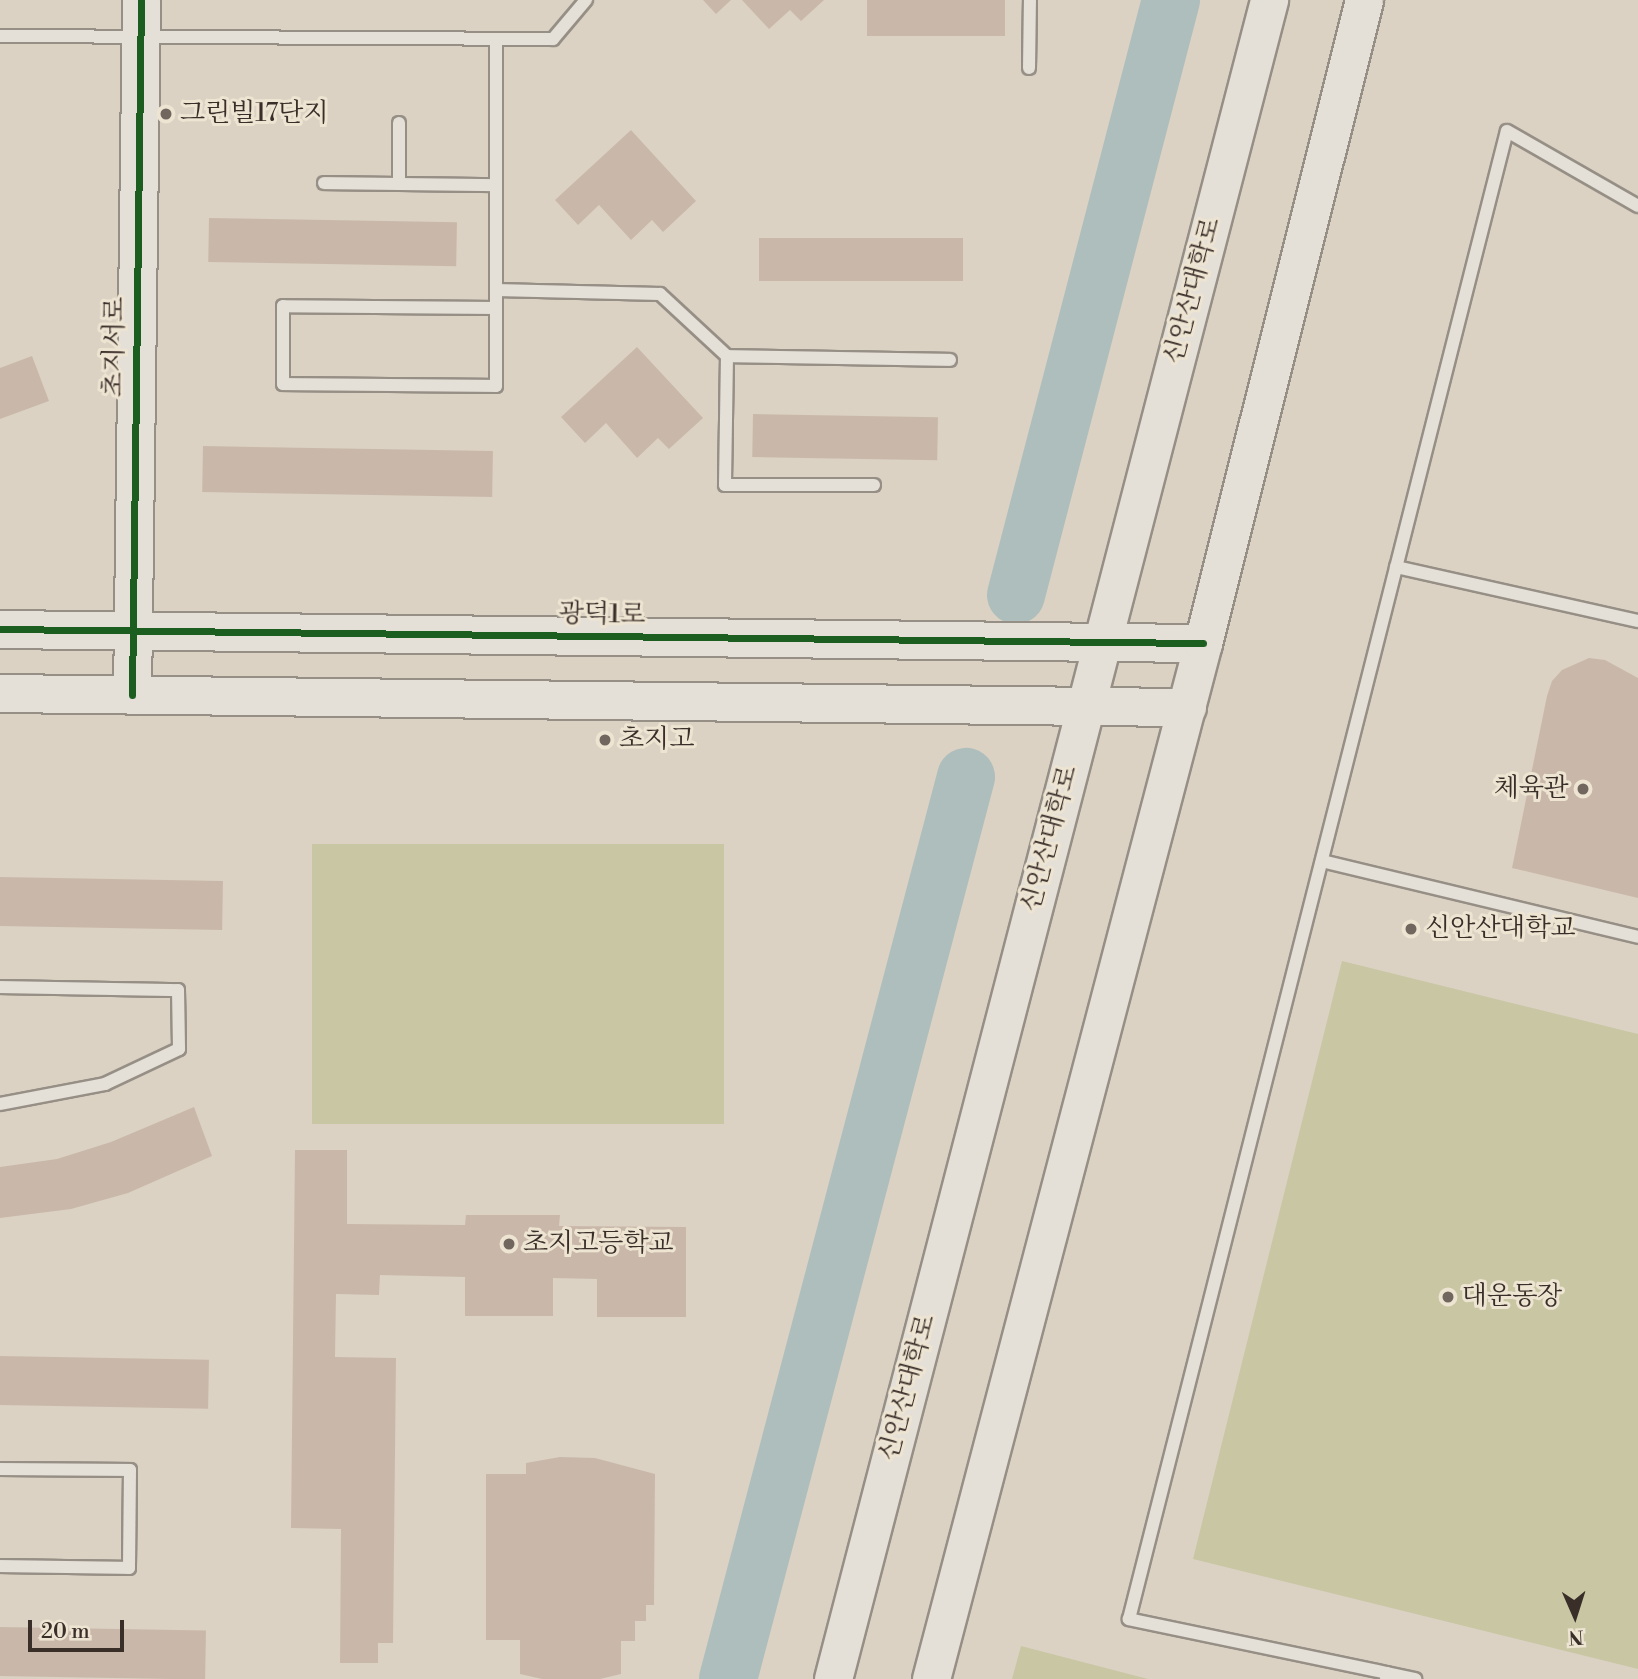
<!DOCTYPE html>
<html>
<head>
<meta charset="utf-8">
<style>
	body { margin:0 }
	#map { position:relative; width:1638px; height:1679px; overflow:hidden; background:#dbd2c3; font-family:"Libre Bodoni","Noto Serif KR",serif }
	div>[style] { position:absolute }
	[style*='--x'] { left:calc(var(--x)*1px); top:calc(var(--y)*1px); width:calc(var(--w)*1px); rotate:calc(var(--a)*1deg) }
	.green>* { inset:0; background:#c9c6a4; transform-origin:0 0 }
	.river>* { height:58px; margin:-29px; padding:0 29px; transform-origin:29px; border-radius:29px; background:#aebebd }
	.building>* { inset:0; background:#c9b8aa; transform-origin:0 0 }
	.roads { filter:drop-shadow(2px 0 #968f86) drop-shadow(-2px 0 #968f86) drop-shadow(0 2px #968f86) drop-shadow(0 -2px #968f86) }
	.lane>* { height:12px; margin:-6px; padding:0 6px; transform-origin:6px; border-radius:6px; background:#e4dfd7 }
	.secondary>* { height:37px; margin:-18.5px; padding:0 18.5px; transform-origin:18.5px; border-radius:18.5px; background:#e4dfd7 }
	.cycleway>* { height:7px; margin:-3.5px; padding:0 3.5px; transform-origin:3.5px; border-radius:3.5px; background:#1b5e20 }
	.dots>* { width:19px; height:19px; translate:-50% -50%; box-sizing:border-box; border:4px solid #eee4d2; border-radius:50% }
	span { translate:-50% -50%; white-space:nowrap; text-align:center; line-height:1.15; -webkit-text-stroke:6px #eee4d2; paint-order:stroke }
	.poi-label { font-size:26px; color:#3a2e29 }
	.left { translate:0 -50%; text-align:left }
	.right { translate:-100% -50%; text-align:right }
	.street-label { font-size:26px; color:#3a2e29 }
	.north { position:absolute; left:1540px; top:1581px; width:70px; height:70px; -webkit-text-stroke:5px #eee4d2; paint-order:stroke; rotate:177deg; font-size:19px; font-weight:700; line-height:28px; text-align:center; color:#3a2e29 }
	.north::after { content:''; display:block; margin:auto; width:24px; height:32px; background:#3a2e29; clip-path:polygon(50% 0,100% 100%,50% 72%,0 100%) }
	.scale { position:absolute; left:28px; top:1620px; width:96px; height:32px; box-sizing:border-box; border:4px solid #3a2e29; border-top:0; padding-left:9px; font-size:21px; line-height:24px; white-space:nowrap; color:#3a2e29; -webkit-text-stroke:5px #eee4d2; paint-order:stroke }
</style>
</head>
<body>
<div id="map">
	<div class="green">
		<div style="left:312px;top:844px;width:412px;height:280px"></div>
		<div style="clip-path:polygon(1342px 961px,1638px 1034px,1638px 1669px,1193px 1559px)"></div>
		<div style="clip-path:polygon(1021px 1646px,1148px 1679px,1012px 1679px)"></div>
	</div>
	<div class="river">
		<div style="--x:1016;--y:595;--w:615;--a:-75.4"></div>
		<div style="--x:728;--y:1679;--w:933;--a:-75.22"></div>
	</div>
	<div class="building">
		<div style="clip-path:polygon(703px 0,731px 0,716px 14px)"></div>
		<div style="clip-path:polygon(742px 0,824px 0,801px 21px,790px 10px,769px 29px)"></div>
		<div style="left:867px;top:0;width:138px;height:36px"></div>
		<div style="clip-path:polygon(631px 130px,696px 201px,663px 232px,652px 220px,631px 240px,599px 205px,578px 225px,555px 200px)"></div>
		<div style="left:209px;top:218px;width:248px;height:44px;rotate:1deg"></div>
		<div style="left:759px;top:238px;width:204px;height:43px"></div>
		<div style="clip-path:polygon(637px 347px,703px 418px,669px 449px,658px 438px,637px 458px,606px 423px,585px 443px,561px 417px)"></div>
		<div style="clip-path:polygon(32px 356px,49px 401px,0 419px,0 368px)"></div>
		<div style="left:753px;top:414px;width:185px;height:43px;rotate:1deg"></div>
		<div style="left:203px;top:446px;width:290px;height:46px;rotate:1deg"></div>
		<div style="clip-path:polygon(1589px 658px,1605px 660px,1638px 678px,1638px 898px,1512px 868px,1547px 696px,1552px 681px,1562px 670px)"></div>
		<div style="left:0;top:877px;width:223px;height:49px;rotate:1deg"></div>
		<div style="clip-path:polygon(194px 1107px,212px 1156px,128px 1193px,71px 1209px,0 1218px,0 1167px,57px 1159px,111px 1142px)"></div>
		<div style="clip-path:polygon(295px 1150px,347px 1150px,347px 1224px,465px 1225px,466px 1215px,560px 1215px,559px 1226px,686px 1227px,686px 1317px,597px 1317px,597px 1279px,553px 1278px,553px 1316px,465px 1316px,465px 1277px,380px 1275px,379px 1295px,336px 1294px,335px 1357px,396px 1358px,393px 1643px,378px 1643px,378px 1663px,340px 1663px,341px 1529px,291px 1528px)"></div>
		<div style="left:0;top:1356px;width:209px;height:49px;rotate:1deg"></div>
		<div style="clip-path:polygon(560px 1457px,595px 1458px,655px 1474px,654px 1605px,646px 1605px,646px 1621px,635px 1621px,635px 1641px,621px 1641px,621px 1674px,600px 1679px,542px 1679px,520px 1674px,520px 1640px,486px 1640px,486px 1474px,526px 1474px,526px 1463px)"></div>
		<div style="left:0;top:1627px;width:206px;height:49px;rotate:1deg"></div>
	</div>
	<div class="roads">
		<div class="lane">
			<div style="--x:0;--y:36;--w:553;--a:0.31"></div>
			<div style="--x:553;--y:39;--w:51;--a:-49.8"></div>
			<div style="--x:1029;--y:68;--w:68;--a:-89.2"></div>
			<div style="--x:399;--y:123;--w:61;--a:90"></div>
			<div style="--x:324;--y:183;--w:172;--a:0.7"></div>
			<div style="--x:496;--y:290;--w:164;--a:1.4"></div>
			<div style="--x:660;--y:294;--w:91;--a:42.8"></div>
			<div style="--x:727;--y:356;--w:223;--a:1"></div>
			<div style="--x:496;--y:308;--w:213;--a:-179.5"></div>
			<div style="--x:283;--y:306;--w:78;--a:90"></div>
			<div style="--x:283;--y:384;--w:213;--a:0.5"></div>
			<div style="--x:496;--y:386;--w:347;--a:-90"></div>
			<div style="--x:727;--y:356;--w:129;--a:90.9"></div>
			<div style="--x:725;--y:485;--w:149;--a:0"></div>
			<div style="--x:1396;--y:567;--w:248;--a:12.6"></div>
			<div style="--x:1322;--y:861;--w:325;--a:13.5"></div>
			<div style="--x:0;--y:987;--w:178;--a:1"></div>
			<div style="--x:178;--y:990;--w:59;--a:89"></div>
			<div style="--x:179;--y:1049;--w:82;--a:154.7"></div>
			<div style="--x:105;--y:1084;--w:107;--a:169.2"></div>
			<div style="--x:0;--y:1469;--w:130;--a:0.4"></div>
			<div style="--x:130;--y:1470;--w:98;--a:90.6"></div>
			<div style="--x:129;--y:1568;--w:129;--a:-179.1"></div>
			<div style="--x:1387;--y:1673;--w:264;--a:-168.2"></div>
			<div style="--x:1129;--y:1619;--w:1535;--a:-75.75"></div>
			<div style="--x:1507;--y:131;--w:151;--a:29.8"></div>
			<div style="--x:1386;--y:1679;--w:6;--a:-81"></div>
			<div style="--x:1387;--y:1673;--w:29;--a:12"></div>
		</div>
		<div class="secondary">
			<div style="--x:0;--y:629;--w:1203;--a:0.67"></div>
			<div style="--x:0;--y:693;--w:1187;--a:0.68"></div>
			<div style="--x:132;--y:695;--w:695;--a:-89.26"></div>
			<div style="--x:833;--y:1679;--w:1735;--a:-75.44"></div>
			<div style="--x:931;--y:1679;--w:1071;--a:-75.29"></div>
			<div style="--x:1203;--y:643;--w:663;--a:-75.94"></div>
		</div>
	</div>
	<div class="cycleway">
		<div style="--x:0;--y:629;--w:1203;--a:0.67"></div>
		<div style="--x:132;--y:695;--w:695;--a:-89.26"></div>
	</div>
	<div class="dots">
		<div style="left:166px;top:114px;background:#72675f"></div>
		<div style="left:605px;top:740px;background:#72675f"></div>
		<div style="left:1583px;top:789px;background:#72675f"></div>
		<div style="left:1411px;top:929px;background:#72675f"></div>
		<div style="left:509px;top:1244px;background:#72675f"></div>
		<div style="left:1448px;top:1297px;background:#72675f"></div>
	</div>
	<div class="poi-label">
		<span class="left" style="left:180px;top:114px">그린빌17단지</span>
		<span class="left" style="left:619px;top:740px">초지고</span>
		<span class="right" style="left:1569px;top:789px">체육관</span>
		<span class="left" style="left:1425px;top:929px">신안산대학교</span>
		<span class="left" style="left:523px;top:1244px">초지고등학교</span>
		<span class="left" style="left:1462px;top:1297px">대운동장</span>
	</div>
	<div class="street-label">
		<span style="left:1193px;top:291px;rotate:-75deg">신안산대학로</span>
		<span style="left:115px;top:347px;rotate:-89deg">초지서로</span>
		<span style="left:602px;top:615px;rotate:1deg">광덕1로</span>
		<span style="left:1050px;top:839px;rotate:-75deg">신안산대학로</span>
		<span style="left:908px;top:1388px;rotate:-75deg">신안산대학로</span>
	</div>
	<div class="north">N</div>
	<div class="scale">20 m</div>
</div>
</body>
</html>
